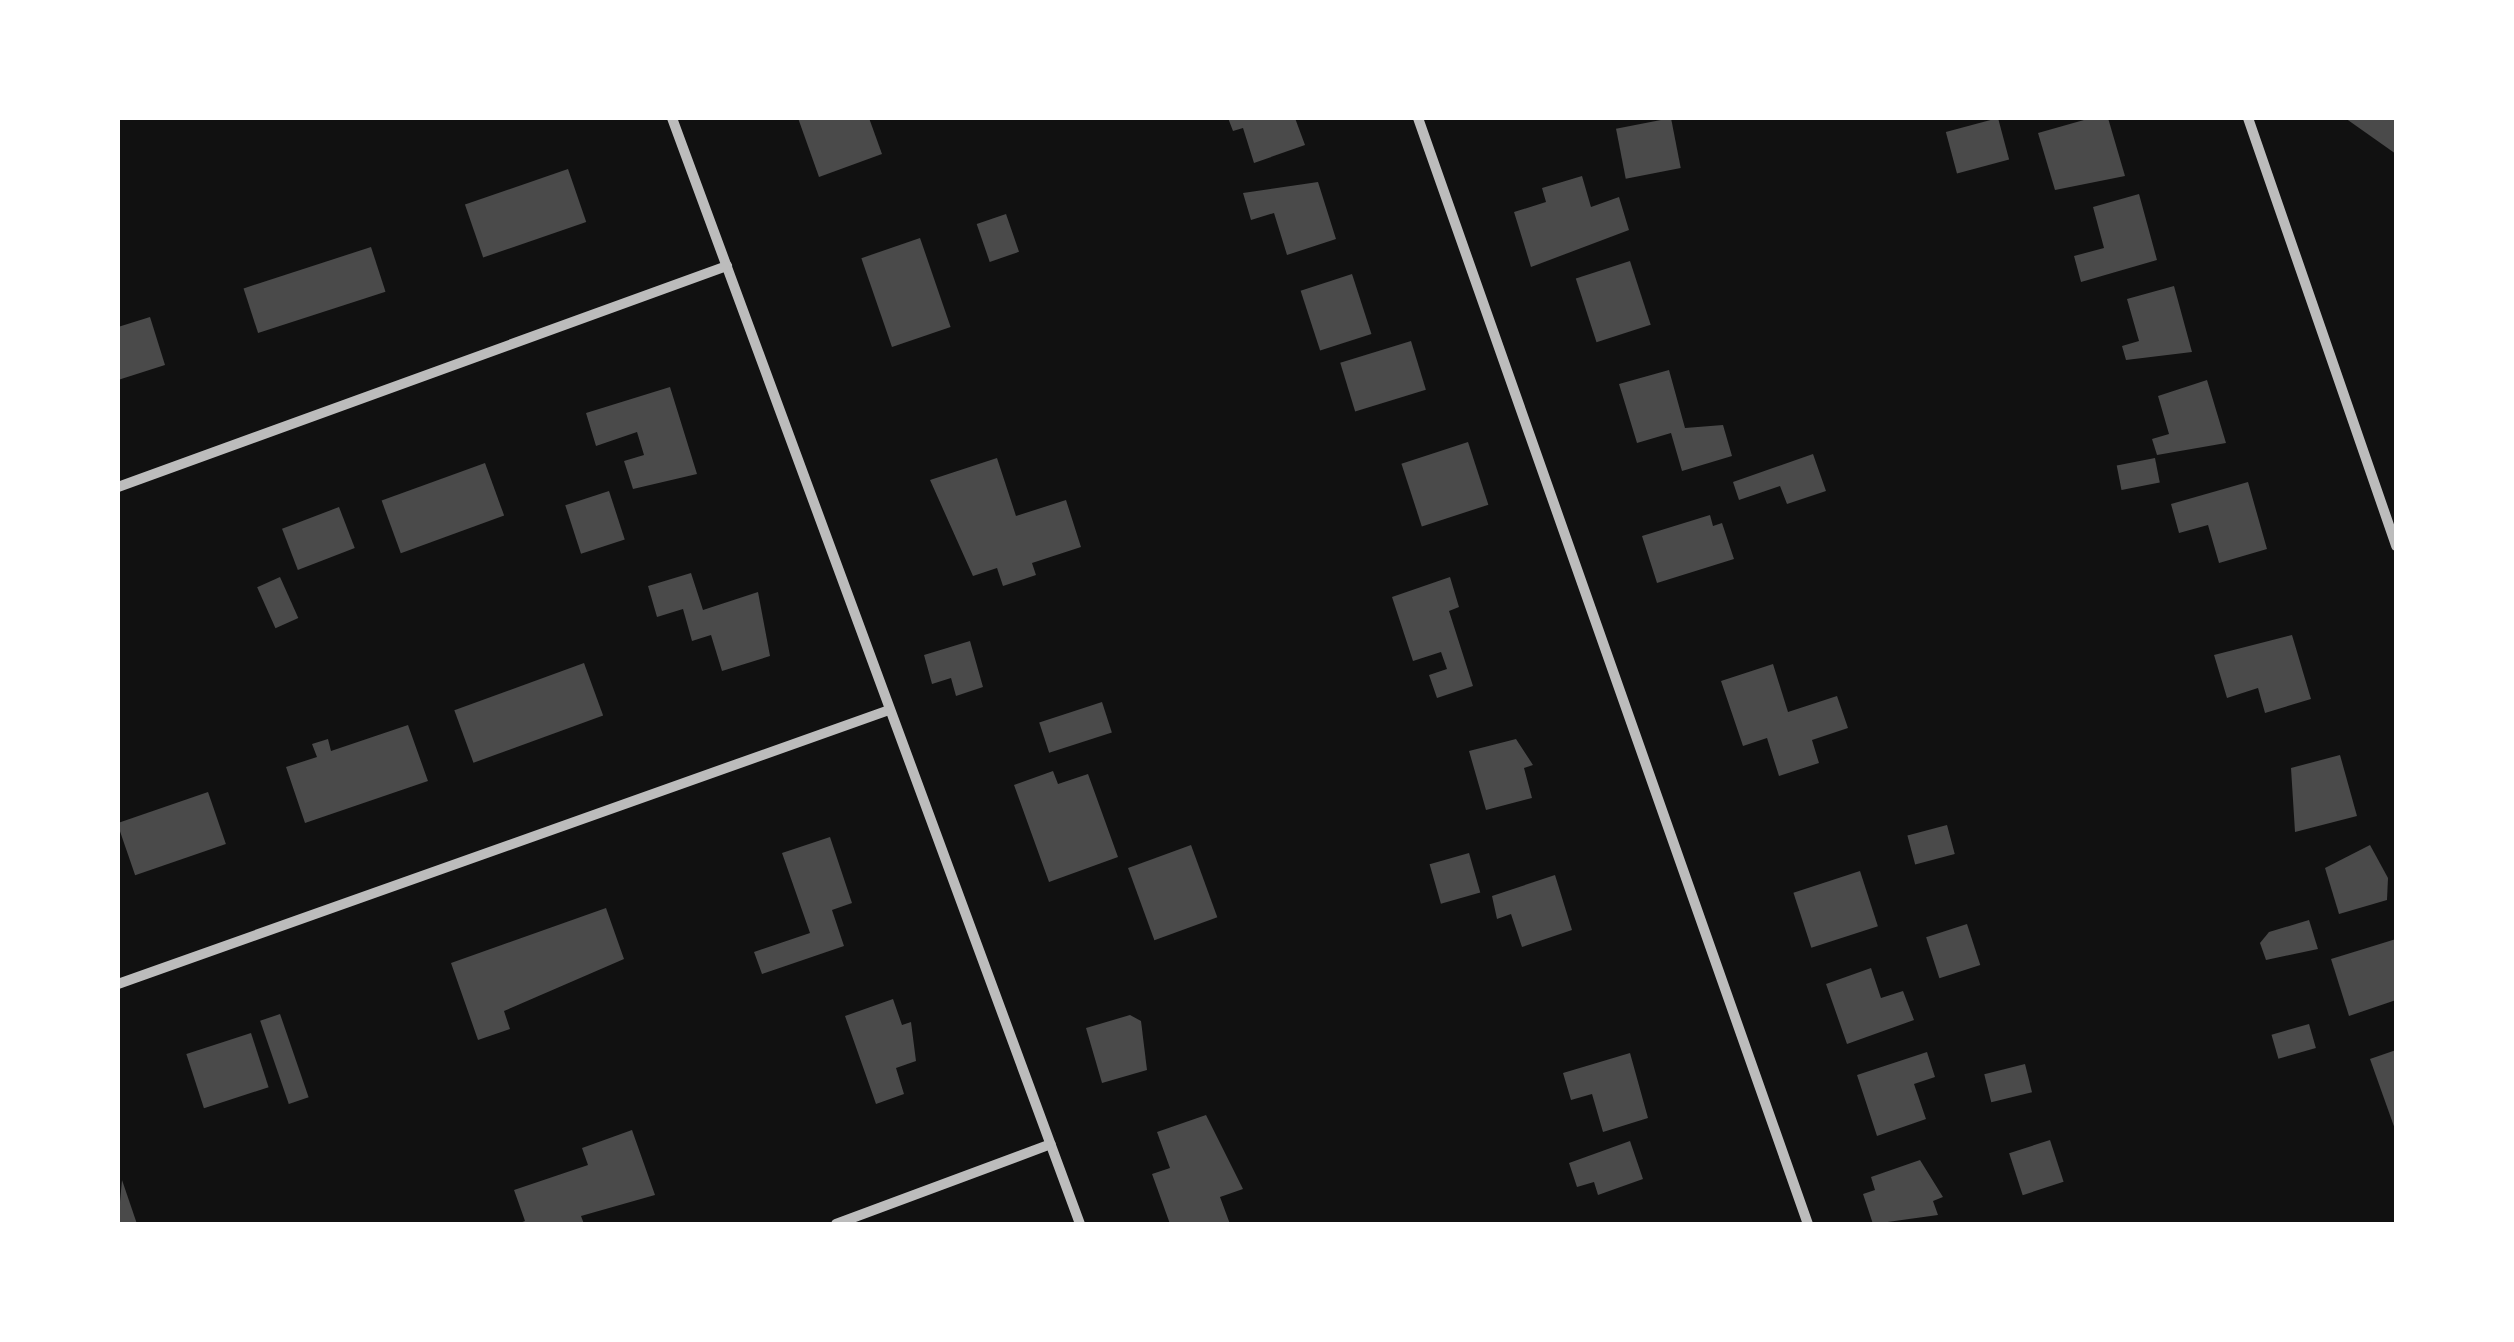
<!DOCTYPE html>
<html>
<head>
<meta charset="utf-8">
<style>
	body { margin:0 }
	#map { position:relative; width:2514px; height:1342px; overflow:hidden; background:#111; font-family:Commissioner,sans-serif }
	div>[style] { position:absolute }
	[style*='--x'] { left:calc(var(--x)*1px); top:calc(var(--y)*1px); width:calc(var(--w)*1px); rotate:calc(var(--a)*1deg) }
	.building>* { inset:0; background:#4a4a4a; transform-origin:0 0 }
	.minor>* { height:10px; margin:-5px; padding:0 5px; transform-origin:5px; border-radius:5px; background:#bcbcbc }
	span { translate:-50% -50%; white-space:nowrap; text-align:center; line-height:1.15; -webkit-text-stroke:9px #fff; paint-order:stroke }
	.frame { position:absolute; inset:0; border:120px solid #fff; pointer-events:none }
</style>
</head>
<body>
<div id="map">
	<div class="building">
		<div style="clip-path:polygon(798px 118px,869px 118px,882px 154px,819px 177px)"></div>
		<div style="clip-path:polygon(1228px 118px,1295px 118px,1305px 145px,1254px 163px,1243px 128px,1233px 131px)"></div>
		<div style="left:1671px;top:118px;width:51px;height:56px;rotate:79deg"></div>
		<div style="left:1998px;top:118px;width:43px;height:54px;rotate:75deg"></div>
		<div style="clip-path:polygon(2091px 118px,2108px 118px,2125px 176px,2055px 190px,2038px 133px)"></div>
		<div style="clip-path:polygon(2345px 118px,2396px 118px,2396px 154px)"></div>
		<div style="left:568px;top:169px;width:56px;height:109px;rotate:71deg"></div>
		<div style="clip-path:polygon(1582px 176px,1591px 207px,1619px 197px,1629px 230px,1531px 267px,1514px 212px,1546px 202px,1542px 188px)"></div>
		<div style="clip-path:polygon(1318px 182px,1336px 239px,1287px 255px,1274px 213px,1251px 220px,1243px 193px)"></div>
		<div style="clip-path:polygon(2139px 194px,2157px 260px,2081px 282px,2074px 256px,2104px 248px,2093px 207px)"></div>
		<div style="left:1006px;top:214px;width:40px;height:31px;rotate:71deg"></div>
		<div style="left:920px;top:238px;width:94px;height:62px;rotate:71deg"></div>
		<div style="left:371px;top:247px;width:47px;height:134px;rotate:72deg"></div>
		<div style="left:1630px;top:261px;width:67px;height:57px;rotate:72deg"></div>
		<div style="left:1352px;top:274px;width:63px;height:54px;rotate:72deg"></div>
		<div style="clip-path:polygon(2174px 286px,2192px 352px,2126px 360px,2122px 346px,2139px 341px,2127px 299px)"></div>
		<div style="clip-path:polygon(150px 317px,165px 365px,118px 380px,118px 327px)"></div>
		<div style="left:1411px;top:341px;width:51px;height:74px;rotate:73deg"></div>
		<div style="clip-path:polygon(1669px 370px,1685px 428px,1723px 425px,1732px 456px,1682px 471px,1671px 433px,1637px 443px,1619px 384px)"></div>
		<div style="clip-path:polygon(2207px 380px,2226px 443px,2157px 455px,2152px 439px,2169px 434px,2158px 396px)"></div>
		<div style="clip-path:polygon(670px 387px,697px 474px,633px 489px,624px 461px,644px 455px,637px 432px,596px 446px,586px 413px)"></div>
		<div style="left:1468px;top:442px;width:66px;height:70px;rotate:72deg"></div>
		<div style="clip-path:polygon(1813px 454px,1826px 491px,1787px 504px,1780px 486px,1739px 500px,1733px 482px)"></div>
		<div style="clip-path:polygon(997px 458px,1016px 516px,1066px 500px,1081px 547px,1032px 563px,1036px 575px,1003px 586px,997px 568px,973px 576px,930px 480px)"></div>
		<div style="left:2155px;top:458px;width:25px;height:39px;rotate:79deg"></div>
		<div style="left:485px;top:463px;width:56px;height:110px;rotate:70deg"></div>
		<div style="clip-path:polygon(2248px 482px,2267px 549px,2219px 563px,2208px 525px,2179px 533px,2171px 504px)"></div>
		<div style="left:609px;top:491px;width:51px;height:46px;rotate:72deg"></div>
		<div style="left:339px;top:507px;width:44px;height:61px;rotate:69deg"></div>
		<div style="clip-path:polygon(1710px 515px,1713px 526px,1722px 523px,1734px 559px,1657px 583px,1642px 536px)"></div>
		<div style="clip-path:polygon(691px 573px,703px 610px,758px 592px,770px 656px,722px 671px,711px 635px,692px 641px,683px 609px,657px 617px,648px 586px)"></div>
		<div style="left:280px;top:577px;width:45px;height:25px;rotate:66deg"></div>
		<div style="clip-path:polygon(1450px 577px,1459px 607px,1449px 611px,1473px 686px,1437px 698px,1429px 675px,1447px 669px,1441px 652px,1413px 661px,1392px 597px)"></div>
		<div style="clip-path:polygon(2292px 635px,2311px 699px,2265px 713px,2258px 688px,2227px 698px,2214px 655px)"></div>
		<div style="clip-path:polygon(970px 641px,983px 687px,956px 696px,951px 678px,932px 684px,924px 655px)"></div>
		<div style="left:584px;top:663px;width:56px;height:138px;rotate:70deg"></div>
		<div style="clip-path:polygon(1773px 664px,1788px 712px,1837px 696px,1848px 728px,1812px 740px,1819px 763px,1779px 776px,1767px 738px,1743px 746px,1721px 681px)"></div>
		<div style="left:1102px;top:702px;width:32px;height:66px;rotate:72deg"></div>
		<div style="clip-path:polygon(408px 725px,428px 781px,305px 823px,286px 767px,317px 757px,312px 744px,328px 739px,331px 751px)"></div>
		<div style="clip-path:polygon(1516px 739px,1533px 765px,1524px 768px,1532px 798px,1486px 810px,1469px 751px)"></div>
		<div style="clip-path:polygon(2340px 755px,2357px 816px,2295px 832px,2291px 768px)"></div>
		<div style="clip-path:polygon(1053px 771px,1058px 784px,1088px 774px,1118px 857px,1049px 882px,1014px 785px)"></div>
		<div style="left:208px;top:792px;width:55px;height:96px;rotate:71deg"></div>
		<div style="left:1947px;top:825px;width:30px;height:41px;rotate:75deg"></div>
		<div style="clip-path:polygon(830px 837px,852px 903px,832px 910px,844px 946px,762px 974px,754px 952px,810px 933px,782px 853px)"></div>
		<div style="left:1191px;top:845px;width:77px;height:67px;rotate:70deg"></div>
		<div style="clip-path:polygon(2370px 845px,2388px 878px,2387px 900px,2339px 914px,2325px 868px)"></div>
		<div style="left:1469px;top:853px;width:41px;height:41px;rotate:74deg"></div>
		<div style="left:1860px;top:871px;width:58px;height:70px;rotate:72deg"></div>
		<div style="clip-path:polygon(1555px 875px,1572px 930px,1522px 947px,1511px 914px,1497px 919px,1492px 896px)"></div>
		<div style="clip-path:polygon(606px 908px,624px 959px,504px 1011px,510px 1029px,478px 1040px,451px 963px)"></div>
		<div style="clip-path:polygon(2309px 920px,2318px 949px,2266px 960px,2260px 943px,2269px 932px)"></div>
		<div style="left:1967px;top:924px;width:43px;height:43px;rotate:72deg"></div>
		<div style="clip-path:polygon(2396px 939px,2396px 1000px,2349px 1016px,2331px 959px)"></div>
		<div style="clip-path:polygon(1871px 968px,1881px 998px,1903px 991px,1914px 1020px,1847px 1044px,1826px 984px)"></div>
		<div style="clip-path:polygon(893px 999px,902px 1025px,911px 1022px,916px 1061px,896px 1068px,904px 1094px,876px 1104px,845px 1016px)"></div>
		<div style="left:280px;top:1014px;width:88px;height:21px;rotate:71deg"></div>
		<div style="clip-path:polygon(1130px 1015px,1141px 1021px,1147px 1070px,1102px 1083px,1086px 1028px)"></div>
		<div style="left:2309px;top:1024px;width:25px;height:39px;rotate:74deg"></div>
		<div style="left:251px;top:1033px;width:57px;height:68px;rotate:72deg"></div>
		<div style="clip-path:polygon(2396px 1050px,2396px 1132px,2370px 1059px)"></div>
		<div style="clip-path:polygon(1927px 1052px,1935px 1077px,1914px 1084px,1926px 1119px,1877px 1136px,1857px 1075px)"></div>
		<div style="clip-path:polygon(1630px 1053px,1648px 1118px,1603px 1132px,1592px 1094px,1571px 1100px,1563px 1073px)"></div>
		<div style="left:2025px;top:1064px;width:29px;height:42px;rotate:76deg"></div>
		<div style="clip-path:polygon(1206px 1115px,1243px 1189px,1220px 1197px,1230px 1224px,1170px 1224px,1152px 1174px,1170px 1168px,1157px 1132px)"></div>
		<div style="clip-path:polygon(632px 1130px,655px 1195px,581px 1216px,584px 1224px,517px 1224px,525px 1221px,514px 1190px,588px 1165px,582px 1148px)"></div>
		<div style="left:2050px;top:1140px;width:44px;height:43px;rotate:72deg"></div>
		<div style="clip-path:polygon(1630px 1141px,1643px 1179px,1598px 1195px,1594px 1182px,1577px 1187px,1569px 1163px)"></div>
		<div style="clip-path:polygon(1920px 1160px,1943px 1197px,1933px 1201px,1938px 1215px,1873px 1224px,1863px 1194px,1875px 1190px,1871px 1177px)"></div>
		<div style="clip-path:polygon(122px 1180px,137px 1224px,118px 1224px)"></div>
	</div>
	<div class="minor">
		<div style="--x:672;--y:118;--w:1179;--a:69.75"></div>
		<div style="--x:1418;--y:118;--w:1173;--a:70.58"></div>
		<div style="--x:2248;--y:118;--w:453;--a:70.9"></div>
		<div style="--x:118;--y:487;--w:648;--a:-19.95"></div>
		<div style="--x:118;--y:984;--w:818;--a:-19.56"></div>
		<div style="--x:836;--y:1224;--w:229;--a:-20.4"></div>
	</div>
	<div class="frame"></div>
</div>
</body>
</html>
